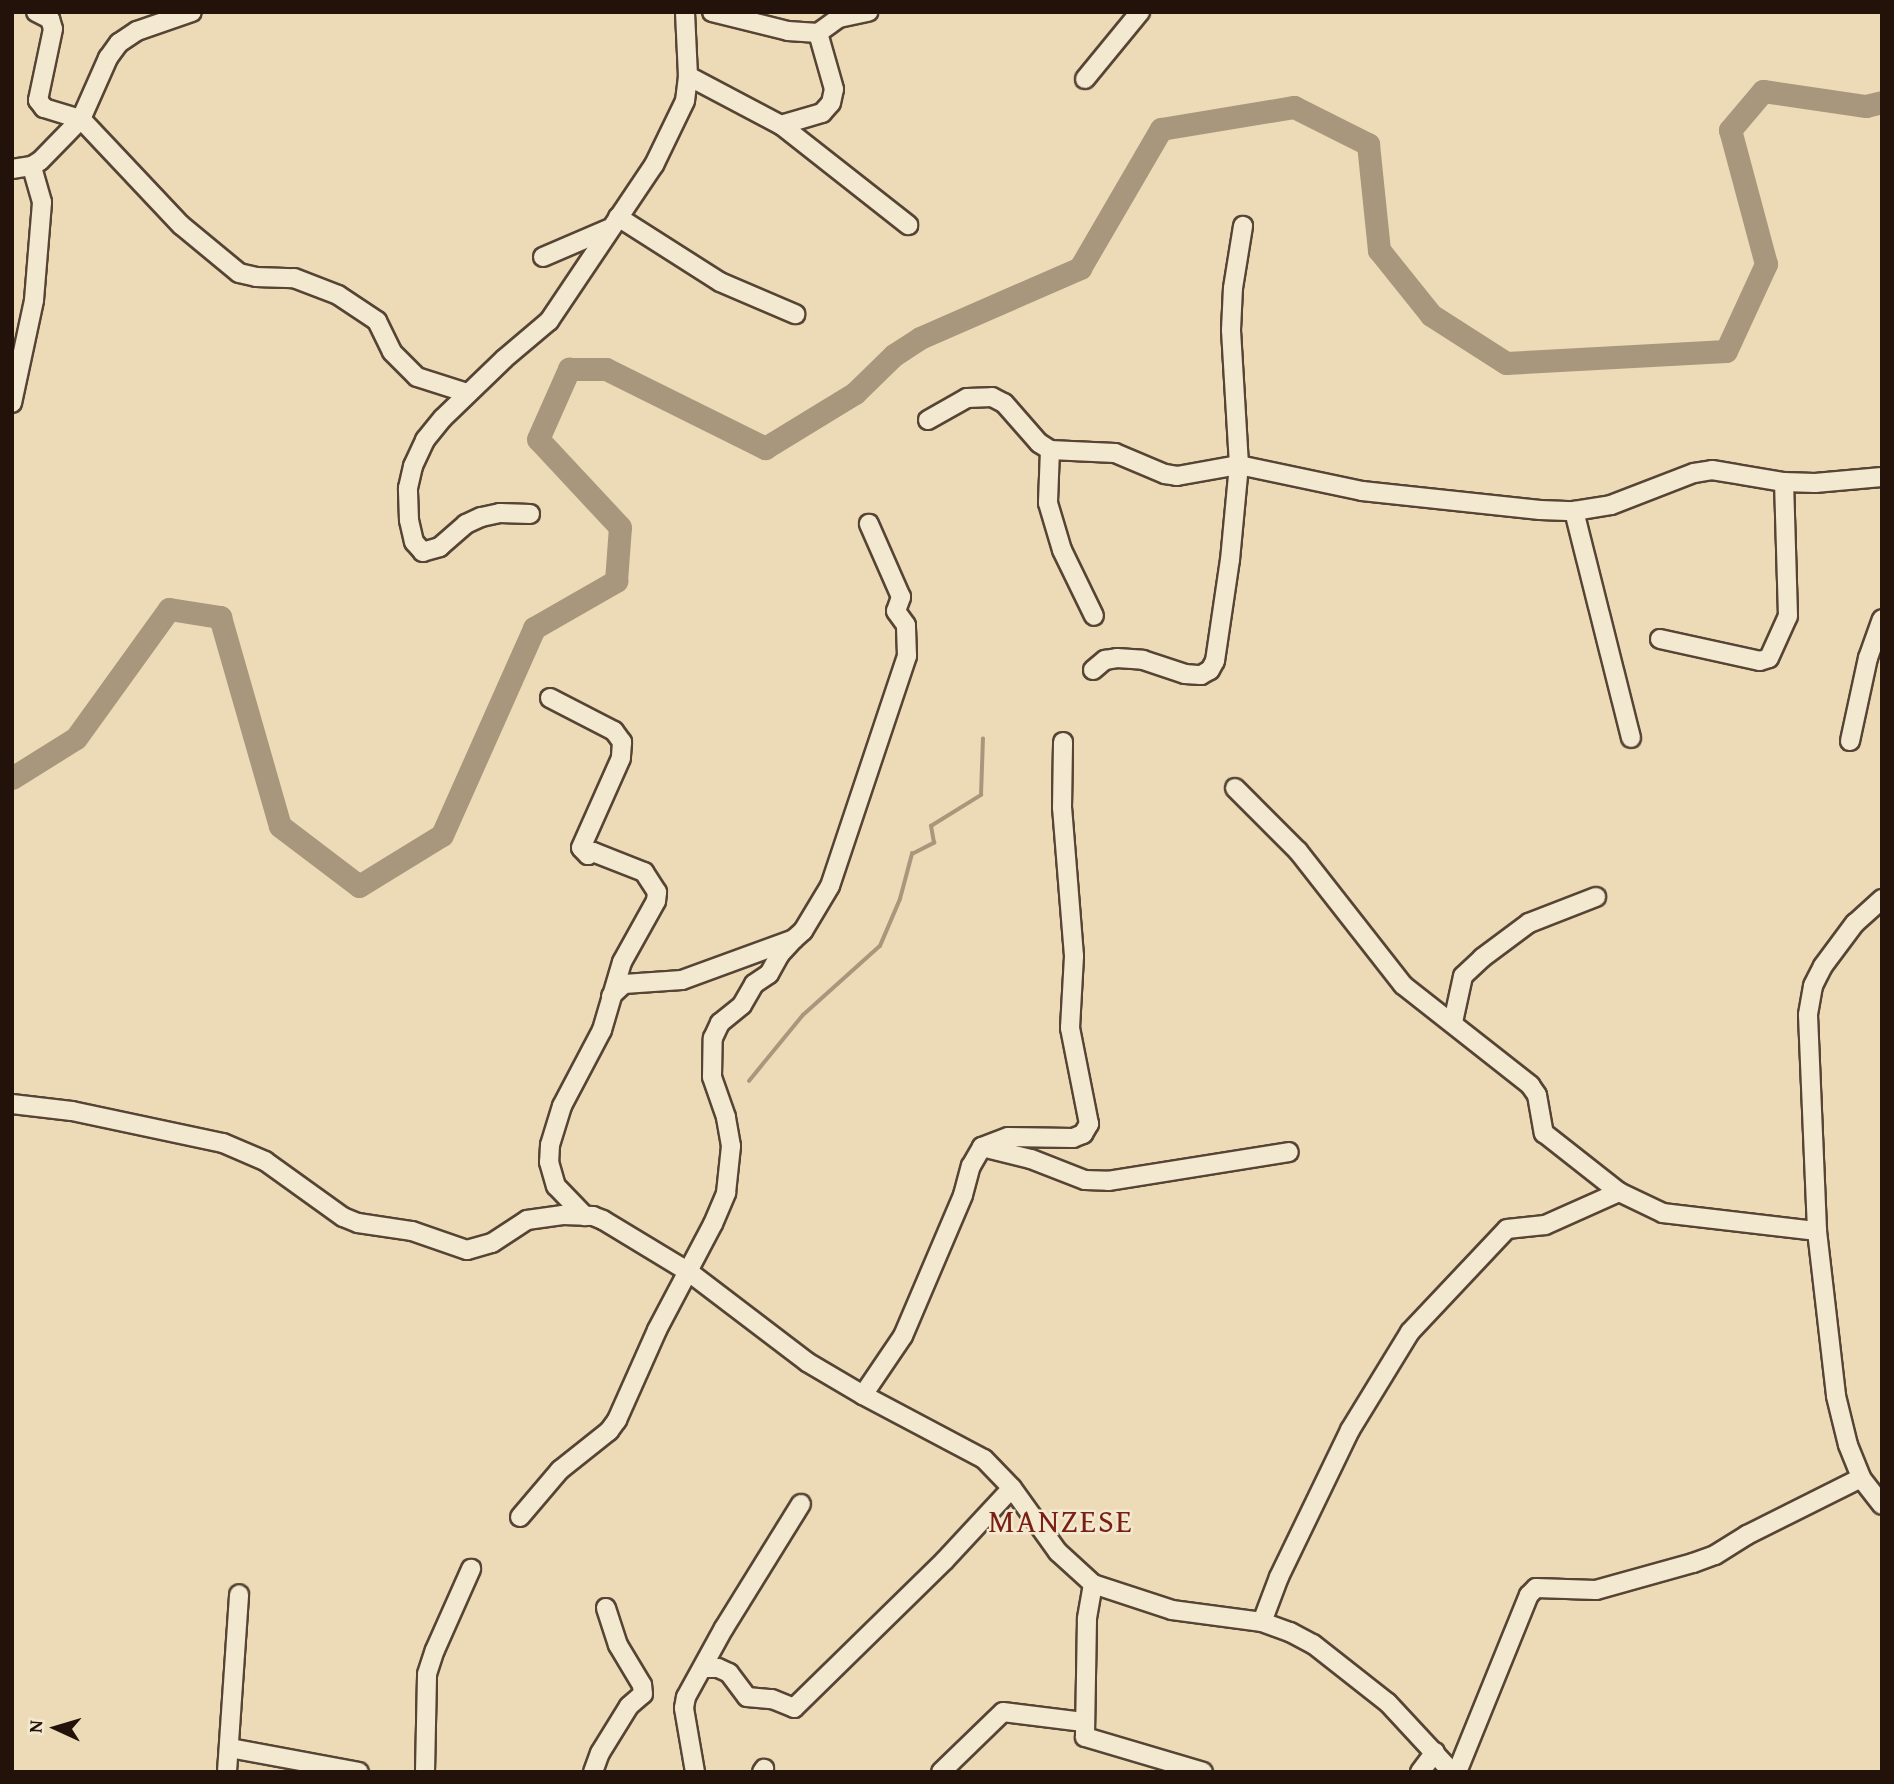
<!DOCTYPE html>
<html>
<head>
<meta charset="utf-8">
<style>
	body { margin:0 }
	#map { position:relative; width:1894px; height:1784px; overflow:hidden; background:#eddbb7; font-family:"Gentium Book Plus",serif }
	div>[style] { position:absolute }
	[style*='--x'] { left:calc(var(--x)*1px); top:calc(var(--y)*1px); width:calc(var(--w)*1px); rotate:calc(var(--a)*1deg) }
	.stream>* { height:3.5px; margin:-1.75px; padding:0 1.75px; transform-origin:1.75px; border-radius:1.75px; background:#a8977c }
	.river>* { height:23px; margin:-11.5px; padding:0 11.5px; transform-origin:11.5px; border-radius:11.5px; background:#a8977c }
	.roads { filter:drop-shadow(2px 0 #564435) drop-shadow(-2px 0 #564435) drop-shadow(0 2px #564435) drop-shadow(0 -2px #564435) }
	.minor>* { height:18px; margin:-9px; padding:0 9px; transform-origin:9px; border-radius:9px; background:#f3e8d0 }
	span { translate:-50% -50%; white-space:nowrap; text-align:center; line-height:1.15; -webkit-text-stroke:5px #f3e8d0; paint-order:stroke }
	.quarter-label { font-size:32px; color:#7a1f14; letter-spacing:2px }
	.frame { position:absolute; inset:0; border:14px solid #23120a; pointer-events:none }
	.north { position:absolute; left:21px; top:1693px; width:70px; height:70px; -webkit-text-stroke:5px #f3e8d0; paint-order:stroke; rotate:274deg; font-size:19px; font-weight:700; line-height:28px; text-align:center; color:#23120a }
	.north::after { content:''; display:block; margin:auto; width:24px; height:32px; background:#23120a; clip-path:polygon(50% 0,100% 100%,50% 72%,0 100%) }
</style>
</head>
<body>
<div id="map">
	<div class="stream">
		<div style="--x:749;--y:1081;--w:85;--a:-50.7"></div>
		<div style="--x:803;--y:1015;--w:103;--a:-41.9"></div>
		<div style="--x:880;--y:946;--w:51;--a:-66.9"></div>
		<div style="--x:900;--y:899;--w:47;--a:-75.1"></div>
		<div style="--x:912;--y:854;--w:25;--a:-27"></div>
		<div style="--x:934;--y:843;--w:17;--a:-100"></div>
		<div style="--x:931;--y:826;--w:59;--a:-31.8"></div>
		<div style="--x:981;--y:795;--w:56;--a:-88"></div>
	</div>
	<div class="river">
		<div style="--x:12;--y:778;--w:75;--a:-32"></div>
		<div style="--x:76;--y:738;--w:159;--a:-54.2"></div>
		<div style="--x:169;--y:609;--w:52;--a:8.9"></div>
		<div style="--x:220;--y:617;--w:217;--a:74"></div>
		<div style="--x:280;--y:826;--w:99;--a:37.2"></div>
		<div style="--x:359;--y:886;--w:97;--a:-31.6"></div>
		<div style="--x:442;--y:835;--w:227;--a:-66"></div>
		<div style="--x:534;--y:628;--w:95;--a:-29.8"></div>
		<div style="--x:616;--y:581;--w:54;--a:-85.8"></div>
		<div style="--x:620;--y:527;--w:120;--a:-133"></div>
		<div style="--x:538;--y:439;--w:77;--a:-66.1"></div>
		<div style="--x:569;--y:369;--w:37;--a:0"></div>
		<div style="--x:606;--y:369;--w:178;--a:26.4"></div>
		<div style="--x:765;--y:448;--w:105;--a:-31.4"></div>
		<div style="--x:855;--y:393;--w:54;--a:-44.3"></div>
		<div style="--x:894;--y:355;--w:31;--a:-33"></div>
		<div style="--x:920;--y:338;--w:175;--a:-23.6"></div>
		<div style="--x:1080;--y:268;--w:161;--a:-59.8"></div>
		<div style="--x:1161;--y:129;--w:135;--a:-9.4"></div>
		<div style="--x:1294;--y:107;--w:83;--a:26.6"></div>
		<div style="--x:1368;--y:144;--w:107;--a:84.1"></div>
		<div style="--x:1379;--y:250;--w:83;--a:51.3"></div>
		<div style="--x:1431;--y:315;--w:89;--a:32.6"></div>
		<div style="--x:1506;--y:363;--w:220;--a:-3.1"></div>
		<div style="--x:1726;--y:351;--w:96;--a:-65.3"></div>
		<div style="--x:1766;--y:264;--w:139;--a:-105"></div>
		<div style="--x:1730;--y:130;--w:51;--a:-49.8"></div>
		<div style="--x:1763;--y:91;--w:104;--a:8.3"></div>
		<div style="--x:1866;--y:106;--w:16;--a:-14"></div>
	</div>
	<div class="roads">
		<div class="minor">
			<div style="--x:36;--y:12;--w:16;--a:27"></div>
			<div style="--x:50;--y:19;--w:10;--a:73"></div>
			<div style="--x:53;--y:29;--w:73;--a:101.9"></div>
			<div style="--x:38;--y:100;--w:10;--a:53"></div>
			<div style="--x:44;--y:108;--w:39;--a:17"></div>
			<div style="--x:81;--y:119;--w:146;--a:46.7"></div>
			<div style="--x:181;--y:225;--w:75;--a:39.6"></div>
			<div style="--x:239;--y:273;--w:17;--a:13"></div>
			<div style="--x:256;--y:277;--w:38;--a:2"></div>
			<div style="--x:294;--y:278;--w:47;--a:21.1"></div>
			<div style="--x:338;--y:295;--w:47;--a:33.7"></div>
			<div style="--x:377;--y:321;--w:34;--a:64"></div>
			<div style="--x:392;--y:352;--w:35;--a:45"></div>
			<div style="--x:417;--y:377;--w:52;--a:17.7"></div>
			<div style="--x:712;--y:12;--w:78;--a:14"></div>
			<div style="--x:788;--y:31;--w:30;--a:4"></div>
			<div style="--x:818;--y:33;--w:26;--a:-36"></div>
			<div style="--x:839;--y:18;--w:30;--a:-12"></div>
			<div style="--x:688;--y:76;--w:105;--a:27.8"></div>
			<div style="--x:781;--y:125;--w:162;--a:38.2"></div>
			<div style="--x:1085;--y:79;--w:87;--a:-50.6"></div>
			<div style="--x:781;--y:125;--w:43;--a:-16.3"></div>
			<div style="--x:822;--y:113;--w:13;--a:-48"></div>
			<div style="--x:831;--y:103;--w:14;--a:-78"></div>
			<div style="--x:834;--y:89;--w:58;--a:-105.9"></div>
			<div style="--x:12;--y:169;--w:20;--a:-9"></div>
			<div style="--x:32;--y:166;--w:9;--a:-32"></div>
			<div style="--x:40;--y:161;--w:59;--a:-45.7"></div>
			<div style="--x:81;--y:119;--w:67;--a:-66.1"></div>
			<div style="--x:108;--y:58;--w:19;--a:-54"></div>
			<div style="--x:119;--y:43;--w:22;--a:-34"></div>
			<div style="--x:137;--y:31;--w:58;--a:-19.1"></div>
			<div style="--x:618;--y:217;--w:121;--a:32.5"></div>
			<div style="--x:720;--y:282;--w:82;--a:23.1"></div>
			<div style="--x:543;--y:257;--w:71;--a:-23.3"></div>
			<div style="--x:12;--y:403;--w:105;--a:-77.9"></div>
			<div style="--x:34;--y:300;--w:98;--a:-85.3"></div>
			<div style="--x:42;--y:202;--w:37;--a:-106"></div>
			<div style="--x:928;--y:420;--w:45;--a:-29.4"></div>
			<div style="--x:967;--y:398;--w:25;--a:-2"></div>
			<div style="--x:992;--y:397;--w:13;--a:27"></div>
			<div style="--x:1004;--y:403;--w:53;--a:48.8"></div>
			<div style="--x:1039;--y:443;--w:13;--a:32"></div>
			<div style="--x:1050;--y:450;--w:65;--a:2.6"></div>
			<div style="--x:1115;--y:453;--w:54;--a:22.8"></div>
			<div style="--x:1165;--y:474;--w:12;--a:9"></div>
			<div style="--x:1177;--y:476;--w:63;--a:-10.1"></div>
			<div style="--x:1239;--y:465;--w:126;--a:11.9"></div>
			<div style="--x:1362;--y:491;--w:179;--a:6.1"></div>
			<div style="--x:1540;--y:510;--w:34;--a:2"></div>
			<div style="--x:1574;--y:511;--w:37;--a:-9"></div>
			<div style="--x:1611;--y:505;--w:89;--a:-21.1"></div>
			<div style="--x:1694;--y:473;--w:18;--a:-9"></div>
			<div style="--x:1712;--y:470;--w:73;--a:9.5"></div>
			<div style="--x:1784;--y:482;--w:31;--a:2"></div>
			<div style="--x:1815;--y:483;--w:67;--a:-5.1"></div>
			<div style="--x:1050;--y:450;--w:53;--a:92.2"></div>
			<div style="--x:1048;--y:503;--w:49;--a:73.4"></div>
			<div style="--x:1062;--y:550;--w:73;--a:64.1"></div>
			<div style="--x:1574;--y:511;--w:234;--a:75.9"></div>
			<div style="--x:530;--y:514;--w:30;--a:-178"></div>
			<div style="--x:500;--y:513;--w:19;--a:168"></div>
			<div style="--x:481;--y:517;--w:17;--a:155"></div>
			<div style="--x:466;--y:524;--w:35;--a:139"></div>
			<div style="--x:440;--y:547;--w:18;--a:164"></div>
			<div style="--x:423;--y:552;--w:13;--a:-132"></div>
			<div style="--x:414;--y:542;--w:23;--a:-103"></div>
			<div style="--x:409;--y:520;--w:32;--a:-92"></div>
			<div style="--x:408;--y:488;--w:23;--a:-77"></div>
			<div style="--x:413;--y:466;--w:29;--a:-65"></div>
			<div style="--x:425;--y:440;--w:28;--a:-51"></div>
			<div style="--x:443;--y:418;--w:85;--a:-44"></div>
			<div style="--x:504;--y:359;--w:59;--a:-40.2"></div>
			<div style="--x:549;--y:321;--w:188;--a:-56.1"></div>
			<div style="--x:654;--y:165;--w:71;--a:-64.2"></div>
			<div style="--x:685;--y:101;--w:25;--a:-83"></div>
			<div style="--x:688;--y:76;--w:64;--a:-92.7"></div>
			<div style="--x:1660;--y:639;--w:102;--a:12.4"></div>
			<div style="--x:1760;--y:661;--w:9;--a:-18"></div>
			<div style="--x:1769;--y:658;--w:46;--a:-65.7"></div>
			<div style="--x:1788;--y:616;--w:134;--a:-91.7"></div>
			<div style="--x:1093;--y:670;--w:16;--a:-40"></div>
			<div style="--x:1105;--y:660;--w:12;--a:-9"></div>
			<div style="--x:1117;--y:658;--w:26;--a:4"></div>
			<div style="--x:1143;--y:660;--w:44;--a:18.4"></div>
			<div style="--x:1185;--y:674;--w:16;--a:4"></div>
			<div style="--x:1201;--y:675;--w:10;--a:-29"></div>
			<div style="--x:1210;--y:670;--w:10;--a:-61"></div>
			<div style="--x:1215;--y:661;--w:102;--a:-81.6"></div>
			<div style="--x:1230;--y:560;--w:95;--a:-84.6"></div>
			<div style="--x:1239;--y:465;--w:135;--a:-93.4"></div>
			<div style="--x:1231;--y:330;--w:42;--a:-87.3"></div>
			<div style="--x:1233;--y:288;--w:63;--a:-80.8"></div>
			<div style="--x:550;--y:698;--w:72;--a:27.3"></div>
			<div style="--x:614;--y:731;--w:14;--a:54"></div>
			<div style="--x:622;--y:742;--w:16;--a:94"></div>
			<div style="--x:621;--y:758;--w:98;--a:114"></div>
			<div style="--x:581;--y:848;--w:10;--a:45"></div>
			<div style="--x:588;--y:855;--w:6;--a:-31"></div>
			<div style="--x:593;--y:852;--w:55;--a:21.4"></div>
			<div style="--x:644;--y:872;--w:24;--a:57"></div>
			<div style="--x:657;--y:892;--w:9;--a:96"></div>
			<div style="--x:656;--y:901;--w:70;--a:119.1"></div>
			<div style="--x:622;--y:962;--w:71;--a:106.4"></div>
			<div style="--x:602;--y:1030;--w:86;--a:117.8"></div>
			<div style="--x:562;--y:1106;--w:41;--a:107.1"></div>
			<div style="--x:550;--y:1145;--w:17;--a:93"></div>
			<div style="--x:549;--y:1162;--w:25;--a:74"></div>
			<div style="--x:556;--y:1186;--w:42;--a:46"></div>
			<div style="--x:1850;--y:741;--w:85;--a:-77.8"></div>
			<div style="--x:1868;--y:658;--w:41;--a:-70.3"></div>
			<div style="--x:1235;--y:788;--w:89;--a:45"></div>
			<div style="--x:1298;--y:851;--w:170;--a:51.9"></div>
			<div style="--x:1403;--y:985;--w:162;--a:38.2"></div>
			<div style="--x:1530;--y:1085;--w:12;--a:55"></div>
			<div style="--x:1537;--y:1095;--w:39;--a:80"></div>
			<div style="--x:1544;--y:1133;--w:95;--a:38.2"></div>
			<div style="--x:1619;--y:1192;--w:49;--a:25.5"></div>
			<div style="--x:1663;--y:1213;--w:155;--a:6.7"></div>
			<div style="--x:1882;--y:899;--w:36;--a:138"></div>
			<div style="--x:1855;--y:923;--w:54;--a:126.7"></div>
			<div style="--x:1823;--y:966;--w:22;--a:117"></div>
			<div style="--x:1813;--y:986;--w:29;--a:100"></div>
			<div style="--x:1808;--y:1015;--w:216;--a:87.6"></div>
			<div style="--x:1817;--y:1231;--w:166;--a:83.4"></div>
			<div style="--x:1836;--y:1396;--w:50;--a:76.2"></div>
			<div style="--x:1848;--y:1445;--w:35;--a:68"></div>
			<div style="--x:1861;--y:1478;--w:34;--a:52"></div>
			<div style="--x:611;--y:996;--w:18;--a:-43"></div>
			<div style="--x:624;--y:984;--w:58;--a:-3.9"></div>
			<div style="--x:682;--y:980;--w:119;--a:-20.1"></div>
			<div style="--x:794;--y:939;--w:12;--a:-42"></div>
			<div style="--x:803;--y:931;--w:52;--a:-59"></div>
			<div style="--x:830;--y:886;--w:243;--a:-71.5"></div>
			<div style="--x:907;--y:656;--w:31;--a:-92"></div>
			<div style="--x:906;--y:625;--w:17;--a:-126"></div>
			<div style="--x:896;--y:611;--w:15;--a:-70"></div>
			<div style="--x:901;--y:597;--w:80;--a:-113.7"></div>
			<div style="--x:1453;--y:1022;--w:47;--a:-77.7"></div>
			<div style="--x:1463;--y:976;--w:26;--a:-43"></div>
			<div style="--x:1482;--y:958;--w:59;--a:-36.7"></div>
			<div style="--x:1529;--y:923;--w:72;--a:-21.2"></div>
			<div style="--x:12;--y:1104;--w:60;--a:6.7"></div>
			<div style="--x:72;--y:1111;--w:154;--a:12"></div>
			<div style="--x:223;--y:1143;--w:46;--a:23.2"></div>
			<div style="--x:265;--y:1161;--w:96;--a:35.7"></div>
			<div style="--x:343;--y:1217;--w:16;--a:22"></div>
			<div style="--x:358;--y:1223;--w:55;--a:8.4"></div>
			<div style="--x:412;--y:1231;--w:58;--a:19.1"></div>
			<div style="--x:467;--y:1250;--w:26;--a:-16"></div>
			<div style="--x:492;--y:1243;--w:42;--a:-33.3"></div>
			<div style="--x:527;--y:1220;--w:36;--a:-8"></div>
			<div style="--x:563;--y:1215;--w:30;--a:2"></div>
			<div style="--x:593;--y:1216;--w:11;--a:22"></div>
			<div style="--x:603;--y:1220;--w:100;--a:31.2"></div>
			<div style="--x:689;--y:1272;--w:148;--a:37.3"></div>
			<div style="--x:807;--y:1362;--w:65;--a:30.5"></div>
			<div style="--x:863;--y:1395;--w:137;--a:27.9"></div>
			<div style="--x:984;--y:1459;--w:40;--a:46"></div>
			<div style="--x:1012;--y:1488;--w:79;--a:54.3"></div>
			<div style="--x:1058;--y:1552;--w:47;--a:42.4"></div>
			<div style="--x:1093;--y:1584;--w:83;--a:18.2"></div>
			<div style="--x:1172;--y:1610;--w:91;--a:7.6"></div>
			<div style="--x:1262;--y:1622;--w:30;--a:20"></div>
			<div style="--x:1290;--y:1632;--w:26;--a:28"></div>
			<div style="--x:1313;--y:1644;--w:95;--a:38.2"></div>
			<div style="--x:1388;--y:1703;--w:94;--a:47.2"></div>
			<div style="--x:982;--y:1147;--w:50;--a:13.8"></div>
			<div style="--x:1031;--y:1159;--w:58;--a:21.3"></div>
			<div style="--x:1085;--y:1180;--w:23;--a:2"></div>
			<div style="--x:1108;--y:1181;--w:183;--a:-9.1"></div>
			<div style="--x:863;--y:1395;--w:71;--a:-55.9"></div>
			<div style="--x:903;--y:1336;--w:153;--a:-66.9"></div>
			<div style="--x:963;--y:1195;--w:30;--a:-75"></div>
			<div style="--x:971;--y:1166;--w:22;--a:-60"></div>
			<div style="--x:982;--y:1147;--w:28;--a:-21"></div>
			<div style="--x:1008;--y:1137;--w:65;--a:0.9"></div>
			<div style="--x:1073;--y:1138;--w:11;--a:-22"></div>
			<div style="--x:1083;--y:1134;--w:12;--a:-59"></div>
			<div style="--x:1089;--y:1124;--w:98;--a:-101.2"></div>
			<div style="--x:1070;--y:1028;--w:72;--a:-86.8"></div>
			<div style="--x:1074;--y:956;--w:148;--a:-94.6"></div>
			<div style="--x:1062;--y:808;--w:66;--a:-89.1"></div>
			<div style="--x:520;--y:1517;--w:62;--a:-49.6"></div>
			<div style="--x:560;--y:1470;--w:63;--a:-38.5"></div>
			<div style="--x:609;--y:1431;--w:14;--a:-54"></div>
			<div style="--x:617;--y:1420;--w:98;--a:-66"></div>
			<div style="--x:657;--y:1330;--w:120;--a:-62.2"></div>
			<div style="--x:713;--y:1224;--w:34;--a:-67"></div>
			<div style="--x:726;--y:1193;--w:47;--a:-83.9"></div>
			<div style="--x:731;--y:1146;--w:29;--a:-100"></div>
			<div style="--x:726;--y:1117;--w:42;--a:-109.3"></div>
			<div style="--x:712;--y:1077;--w:39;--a:-89"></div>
			<div style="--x:713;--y:1038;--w:17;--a:-65"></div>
			<div style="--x:720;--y:1023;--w:28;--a:-39"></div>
			<div style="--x:742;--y:1005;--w:24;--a:-60"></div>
			<div style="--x:754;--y:984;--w:18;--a:-34"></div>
			<div style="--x:769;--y:974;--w:23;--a:-61"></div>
			<div style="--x:780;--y:954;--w:21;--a:-47"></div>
			<div style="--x:1093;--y:1584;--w:36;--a:100"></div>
			<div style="--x:1087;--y:1619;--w:118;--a:91"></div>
			<div style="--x:1085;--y:1737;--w:123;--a:16.5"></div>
			<div style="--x:1262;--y:1622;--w:48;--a:-69.3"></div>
			<div style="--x:1279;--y:1577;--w:163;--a:-64.2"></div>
			<div style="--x:1350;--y:1430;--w:115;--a:-58.5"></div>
			<div style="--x:1410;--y:1332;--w:141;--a:-46.7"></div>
			<div style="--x:1507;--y:1229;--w:38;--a:-6"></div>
			<div style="--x:1545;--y:1225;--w:81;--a:-24"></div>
			<div style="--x:705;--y:1668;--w:13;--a:0"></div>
			<div style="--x:718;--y:1668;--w:12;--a:24"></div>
			<div style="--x:729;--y:1673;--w:30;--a:53"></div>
			<div style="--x:747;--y:1697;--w:25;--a:5"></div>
			<div style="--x:772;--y:1699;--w:24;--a:22"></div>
			<div style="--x:794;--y:1708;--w:211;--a:-44.4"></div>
			<div style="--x:945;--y:1560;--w:98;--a:-47.1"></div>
			<div style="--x:230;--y:1748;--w:131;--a:10.5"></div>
			<div style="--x:227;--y:1772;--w:178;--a:-86.1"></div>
			<div style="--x:425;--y:1772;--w:98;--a:-88.8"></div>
			<div style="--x:427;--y:1674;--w:25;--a:-72"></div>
			<div style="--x:435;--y:1650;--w:89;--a:-66"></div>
			<div style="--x:593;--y:1772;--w:20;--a:-70"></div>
			<div style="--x:600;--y:1753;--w:55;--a:-58.3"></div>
			<div style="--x:629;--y:1706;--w:18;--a:-41"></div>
			<div style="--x:643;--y:1694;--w:9;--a:-96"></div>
			<div style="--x:642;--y:1685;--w:47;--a:-121"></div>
			<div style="--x:618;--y:1645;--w:39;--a:-108"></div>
			<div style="--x:695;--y:1772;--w:65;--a:-99.8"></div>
			<div style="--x:684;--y:1708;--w:11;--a:-80"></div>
			<div style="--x:686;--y:1697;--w:79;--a:-61.2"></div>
			<div style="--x:724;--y:1628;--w:146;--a:-58.2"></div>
			<div style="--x:762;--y:1772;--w:4;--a:-56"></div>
			<div style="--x:941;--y:1772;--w:86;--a:-44.1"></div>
			<div style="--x:1003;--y:1712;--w:81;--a:7.1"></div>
			<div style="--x:1420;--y:1772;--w:25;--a:-53"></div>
			<div style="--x:1457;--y:1772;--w:191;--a:-67.9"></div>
			<div style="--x:1529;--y:1595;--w:10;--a:-45"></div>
			<div style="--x:1536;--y:1588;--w:60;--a:1.9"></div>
			<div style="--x:1596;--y:1590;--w:101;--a:-15.6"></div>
			<div style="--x:1693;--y:1563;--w:23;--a:-20"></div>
			<div style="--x:1715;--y:1555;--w:38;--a:-32"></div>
			<div style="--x:1747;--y:1535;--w:127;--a:-26.6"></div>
		</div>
	</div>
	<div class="quarter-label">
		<span style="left:1061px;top:1521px">MANZESE</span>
	</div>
	<div class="frame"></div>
	<div class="north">N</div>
</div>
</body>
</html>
